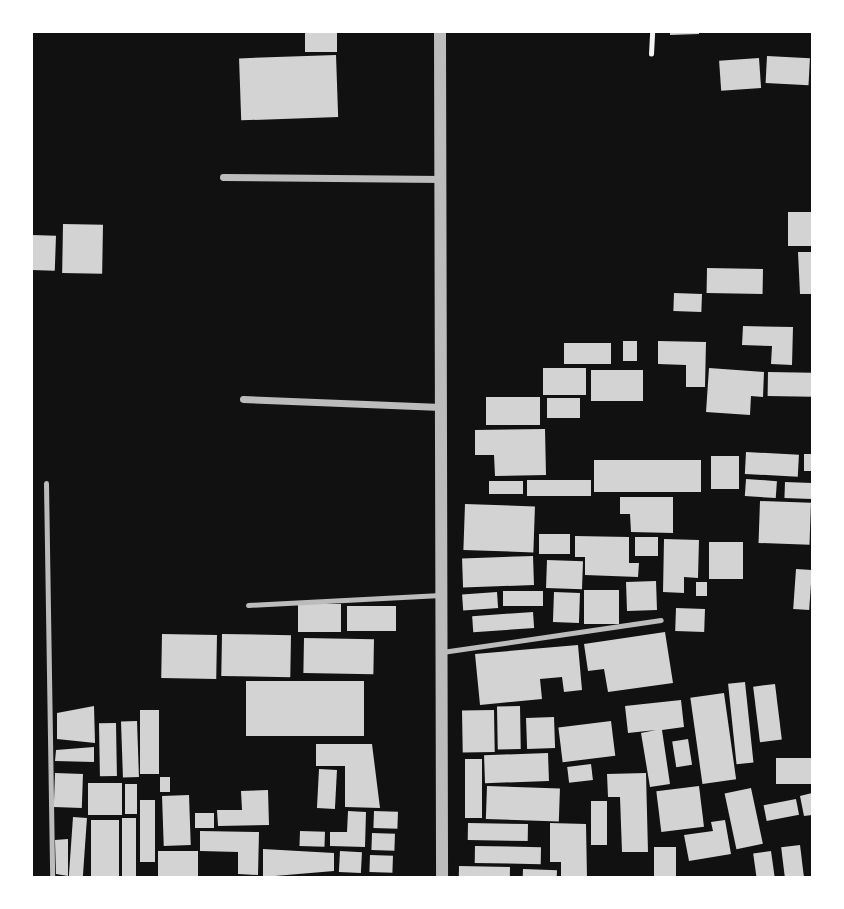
<!DOCTYPE html>
<html>
<head>
<meta charset="utf-8">
<style>
	body { margin:0 }
	#map { position:relative; width:844px; height:909px; overflow:hidden; background:#111; font-family:Raleway,sans-serif }
	div>[style] { position:absolute }
	[style*='--x'] { left:calc(var(--x)*1px); top:calc(var(--y)*1px); width:calc(var(--w)*1px); rotate:calc(var(--a)*1deg) }
	.building>* { inset:0; background:#d3d3d3; transform-origin:0 0 }
	.path>* { height:4.5px; margin:-2.25px; padding:0 2.25px; transform-origin:2.25px; border-radius:2.25px; background:#f5f5f5 }
	.service>* { height:5px; margin:-2.5px; padding:0 2.5px; transform-origin:2.5px; border-radius:2.5px; background:#bcbcbc }
	.minor>* { height:7px; margin:-3.5px; padding:0 3.5px; transform-origin:3.5px; border-radius:3.5px; background:#bcbcbc }
	.tertiary>* { height:12px; margin:-6px; padding:0 6px; transform-origin:6px; border-radius:6px; background:#bcbcbc }
	span { translate:-50% -50%; white-space:nowrap; text-align:center; line-height:1.15; -webkit-text-stroke:5px #fff; paint-order:stroke }
	.frame { position:absolute; inset:0; border:33px solid #fff; pointer-events:none }
</style>
</head>
<body>
<div id="map">
	<div class="building">
		<div style="left:305px;top:32px;width:32px;height:20px"></div>
		<div style="clip-path:polygon(670px 32px,699px 32px,699px 34px,670px 35px)"></div>
		<div style="left:336px;top:55px;width:62px;height:97px;rotate:88deg"></div>
		<div style="left:767px;top:56px;width:43px;height:27px;rotate:3deg"></div>
		<div style="left:759px;top:58px;width:30px;height:40px;rotate:86deg"></div>
		<div style="left:788px;top:212px;width:24px;height:34px"></div>
		<div style="left:63px;top:224px;width:40px;height:49px;rotate:1deg"></div>
		<div style="left:32px;top:235px;width:24px;height:35px;rotate:2deg"></div>
		<div style="clip-path:polygon(798px 252px,812px 252px,812px 294px,800px 294px)"></div>
		<div style="left:707px;top:268px;width:56px;height:25px;rotate:1deg"></div>
		<div style="left:674px;top:293px;width:28px;height:18px;rotate:2deg"></div>
		<div style="clip-path:polygon(743px 326px,793px 327px,792px 365px,771px 364px,772px 346px,742px 345px)"></div>
		<div style="left:623px;top:341px;width:14px;height:20px"></div>
		<div style="clip-path:polygon(658px 341px,706px 342px,705px 387px,686px 387px,686px 365px,658px 364px)"></div>
		<div style="left:564px;top:343px;width:47px;height:21px"></div>
		<div style="left:543px;top:368px;width:43px;height:27px"></div>
		<div style="clip-path:polygon(709px 368px,764px 372px,763px 397px,751px 396px,750px 415px,706px 412px)"></div>
		<div style="left:591px;top:370px;width:52px;height:31px"></div>
		<div style="left:768px;top:372px;width:44px;height:24px;rotate:1deg"></div>
		<div style="left:486px;top:397px;width:54px;height:28px"></div>
		<div style="left:547px;top:398px;width:33px;height:20px"></div>
		<div style="clip-path:polygon(545px 429px,546px 475px,495px 476px,494px 455px,475px 455px,475px 430px)"></div>
		<div style="left:746px;top:452px;width:53px;height:22px;rotate:3deg"></div>
		<div style="left:804px;top:454px;width:8px;height:17px"></div>
		<div style="left:711px;top:456px;width:28px;height:33px"></div>
		<div style="left:594px;top:460px;width:107px;height:32px"></div>
		<div style="left:746px;top:479px;width:31px;height:17px;rotate:4deg"></div>
		<div style="left:527px;top:480px;width:64px;height:16px"></div>
		<div style="left:489px;top:481px;width:34px;height:13px"></div>
		<div style="left:785px;top:482px;width:27px;height:16px;rotate:2deg"></div>
		<div style="clip-path:polygon(620px 497px,673px 497px,673px 533px,631px 532px,630px 514px,620px 514px)"></div>
		<div style="left:760px;top:501px;width:51px;height:42px;rotate:2deg"></div>
		<div style="left:465px;top:504px;width:70px;height:46px;rotate:2deg"></div>
		<div style="left:539px;top:534px;width:31px;height:20px"></div>
		<div style="clip-path:polygon(575px 536px,629px 537px,629px 563px,639px 563px,638px 577px,585px 575px,585px 557px,575px 557px)"></div>
		<div style="left:635px;top:537px;width:23px;height:19px"></div>
		<div style="clip-path:polygon(664px 539px,699px 540px,698px 578px,684px 577px,684px 593px,663px 592px)"></div>
		<div style="left:709px;top:542px;width:34px;height:37px"></div>
		<div style="left:533px;top:556px;width:29px;height:71px;rotate:88deg"></div>
		<div style="left:547px;top:560px;width:36px;height:28px;rotate:2deg"></div>
		<div style="left:796px;top:569px;width:16px;height:40px;rotate:4deg"></div>
		<div style="left:656px;top:581px;width:29px;height:30px;rotate:88deg"></div>
		<div style="left:696px;top:582px;width:11px;height:14px"></div>
		<div style="left:584px;top:590px;width:35px;height:34px"></div>
		<div style="left:543px;top:591px;width:15px;height:40px;rotate:90deg"></div>
		<div style="left:497px;top:592px;width:16px;height:35px;rotate:86deg"></div>
		<div style="left:554px;top:592px;width:26px;height:30px;rotate:2deg"></div>
		<div style="left:298px;top:604px;width:43px;height:28px"></div>
		<div style="left:347px;top:606px;width:49px;height:25px"></div>
		<div style="left:676px;top:608px;width:29px;height:23px;rotate:2deg"></div>
		<div style="left:533px;top:612px;width:16px;height:61px;rotate:86deg"></div>
		<div style="clip-path:polygon(665px 632px,673px 683px,608px 692px,604px 669px,588px 671px,584px 644px)"></div>
		<div style="left:162px;top:634px;width:55px;height:44px;rotate:1deg"></div>
		<div style="left:222px;top:634px;width:69px;height:42px;rotate:1deg"></div>
		<div style="left:304px;top:638px;width:70px;height:35px;rotate:1deg"></div>
		<div style="clip-path:polygon(578px 645px,582px 690px,564px 692px,562px 677px,540px 679px,542px 699px,480px 705px,475px 654px)"></div>
		<div style="left:246px;top:681px;width:118px;height:55px"></div>
		<div style="left:745px;top:682px;width:81px;height:17px;rotate:84deg"></div>
		<div style="left:775px;top:684px;width:56px;height:22px;rotate:83deg"></div>
		<div style="left:724px;top:693px;width:87px;height:34px;rotate:82deg"></div>
		<div style="clip-path:polygon(681px 700px,684px 727px,662px 730px,670px 784px,650px 787px,641px 733px,656px 730px,628px 733px,625px 706px)"></div>
		<div style="clip-path:polygon(94px 706px,95px 743px,57px 739px,57px 713px)"></div>
		<div style="left:520px;top:706px;width:43px;height:23px;rotate:89deg"></div>
		<div style="left:140px;top:710px;width:19px;height:64px"></div>
		<div style="left:494px;top:710px;width:42px;height:32px;rotate:89deg"></div>
		<div style="left:554px;top:717px;width:31px;height:28px;rotate:88deg"></div>
		<div style="left:137px;top:721px;width:56px;height:16px;rotate:88deg"></div>
		<div style="left:611px;top:721px;width:35px;height:53px;rotate:83deg"></div>
		<div style="left:116px;top:723px;width:53px;height:17px;rotate:89deg"></div>
		<div style="left:688px;top:739px;width:26px;height:16px;rotate:81deg"></div>
		<div style="clip-path:polygon(316px 744px,372px 744px,380px 808px,345px 807px,345px 766px,316px 766px)"></div>
		<div style="clip-path:polygon(94px 747px,94px 762px,55px 761px,56px 750px)"></div>
		<div style="left:548px;top:753px;width:28px;height:64px;rotate:88deg"></div>
		<div style="left:812px;top:758px;width:26px;height:36px;rotate:90deg"></div>
		<div style="left:465px;top:759px;width:17px;height:59px"></div>
		<div style="left:591px;top:764px;width:16px;height:24px;rotate:83deg"></div>
		<div style="left:319px;top:769px;width:18px;height:39px;rotate:3deg"></div>
		<div style="left:55px;top:773px;width:28px;height:34px;rotate:2deg"></div>
		<div style="clip-path:polygon(646px 773px,648px 852px,622px 852px,620px 797px,608px 797px,607px 774px)"></div>
		<div style="left:160px;top:777px;width:10px;height:15px"></div>
		<div style="left:88px;top:783px;width:34px;height:32px"></div>
		<div style="left:125px;top:784px;width:12px;height:30px"></div>
		<div style="left:487px;top:786px;width:73px;height:33px;rotate:2deg"></div>
		<div style="left:699px;top:786px;width:41px;height:43px;rotate:83deg"></div>
		<div style="left:751px;top:788px;width:57px;height:27px;rotate:78deg"></div>
		<div style="clip-path:polygon(268px 790px,269px 825px,218px 826px,217px 810px,242px 810px,241px 791px)"></div>
		<div style="clip-path:polygon(812px 793px,812px 815px,804px 816px,800px 796px)"></div>
		<div style="left:189px;top:795px;width:50px;height:27px;rotate:88deg"></div>
		<div style="left:796px;top:799px;width:16px;height:33px;rotate:79deg"></div>
		<div style="left:140px;top:800px;width:15px;height:62px"></div>
		<div style="left:591px;top:801px;width:16px;height:44px"></div>
		<div style="clip-path:polygon(348px 811px,366px 812px,365px 847px,330px 846px,330px 832px,347px 832px)"></div>
		<div style="left:374px;top:811px;width:24px;height:17px;rotate:2deg"></div>
		<div style="left:195px;top:813px;width:19px;height:15px"></div>
		<div style="left:73px;top:817px;width:14px;height:61px;rotate:4deg"></div>
		<div style="left:122px;top:818px;width:14px;height:60px"></div>
		<div style="left:91px;top:820px;width:28px;height:58px"></div>
		<div style="clip-path:polygon(725px 820px,731px 854px,689px 861px,684px 835px,713px 831px,711px 822px)"></div>
		<div style="left:468px;top:823px;width:60px;height:17px;rotate:1deg"></div>
		<div style="clip-path:polygon(550px 823px,586px 824px,587px 878px,561px 878px,561px 862px,550px 862px)"></div>
		<div style="clip-path:polygon(200px 831px,259px 832px,258px 875px,238px 874px,238px 852px,200px 851px)"></div>
		<div style="left:300px;top:831px;width:25px;height:15px;rotate:2deg"></div>
		<div style="left:372px;top:833px;width:23px;height:17px;rotate:2deg"></div>
		<div style="clip-path:polygon(68px 839px,68px 876px,56px 874px,55px 840px)"></div>
		<div style="left:800px;top:845px;width:33px;height:19px;rotate:83deg"></div>
		<div style="left:475px;top:846px;width:66px;height:17px;rotate:1deg"></div>
		<div style="left:654px;top:847px;width:22px;height:31px"></div>
		<div style="clip-path:polygon(263px 849px,334px 853px,334px 871px,263px 877px)"></div>
		<div style="left:198px;top:851px;width:27px;height:40px;rotate:90deg"></div>
		<div style="left:340px;top:851px;width:22px;height:21px;rotate:3deg"></div>
		<div style="left:771px;top:851px;width:27px;height:18px;rotate:82deg"></div>
		<div style="left:370px;top:855px;width:23px;height:17px;rotate:2deg"></div>
		<div style="left:459px;top:866px;width:51px;height:12px;rotate:1deg"></div>
		<div style="left:523px;top:869px;width:34px;height:9px;rotate:2deg"></div>
	</div>
	<div class="path">
		<div style="--x:651;--y:54;--w:22;--a:-87"></div>
	</div>
	<div class="service">
		<div style="--x:46;--y:483;--w:395;--a:89.1"></div>
		<div style="--x:248;--y:605;--w:193;--a:-3"></div>
		<div style="--x:442;--y:652;--w:221;--a:-8.3"></div>
	</div>
	<div class="minor">
		<div style="--x:223;--y:177;--w:218;--a:0.5"></div>
		<div style="--x:243;--y:399;--w:198;--a:2.3"></div>
	</div>
	<div class="tertiary">
		<div style="--x:440;--y:32;--w:846;--a:89.86"></div>
	</div>
	<div class="frame"></div>
</div>
</body>
</html>
